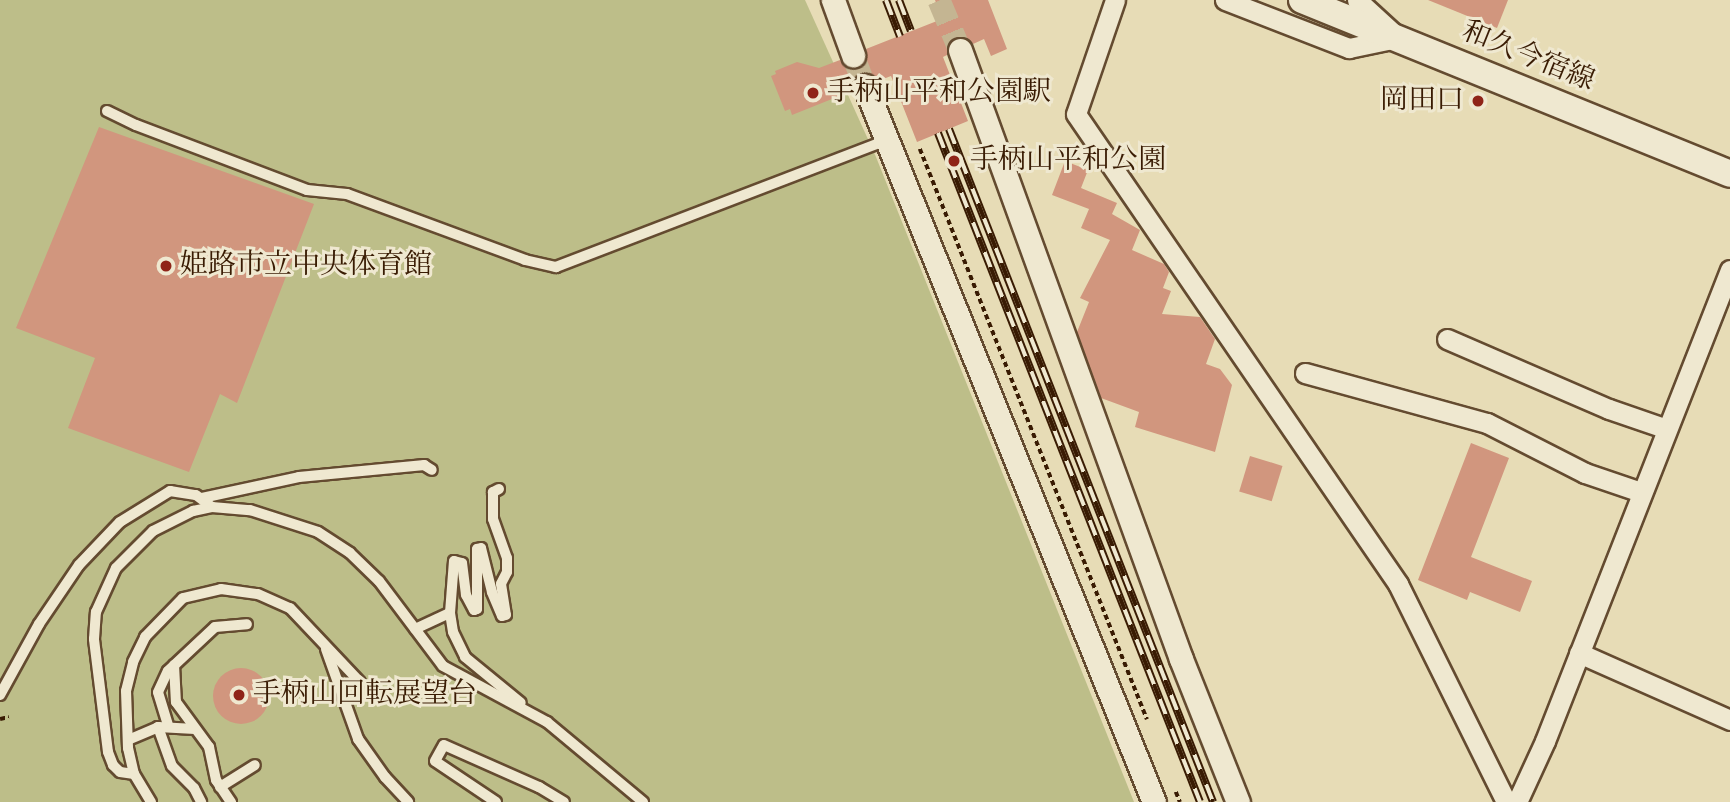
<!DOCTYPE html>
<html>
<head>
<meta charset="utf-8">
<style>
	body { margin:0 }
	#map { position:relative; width:1730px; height:802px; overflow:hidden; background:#e7dcb6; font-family:Vollkorn,"Noto Serif JP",serif }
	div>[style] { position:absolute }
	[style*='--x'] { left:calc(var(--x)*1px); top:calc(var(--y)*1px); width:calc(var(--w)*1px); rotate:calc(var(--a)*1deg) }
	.green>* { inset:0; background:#bdbe89 }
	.building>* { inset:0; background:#d1967e; transform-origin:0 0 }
	.round { border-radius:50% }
	.tertiary-tunnel>* { height:23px; margin-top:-11.5px; transform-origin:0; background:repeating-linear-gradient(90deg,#c4b592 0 23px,transparent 0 34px) }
	.path>* { height:3.5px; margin-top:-1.75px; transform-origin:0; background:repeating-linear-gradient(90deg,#391b03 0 5px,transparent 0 8.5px) }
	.roads { filter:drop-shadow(2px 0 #644b30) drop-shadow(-2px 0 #644b30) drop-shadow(0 2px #644b30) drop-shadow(0 -2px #644b30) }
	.service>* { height:10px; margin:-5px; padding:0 5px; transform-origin:5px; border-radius:5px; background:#efe8d0 }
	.minor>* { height:19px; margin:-9.5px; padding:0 9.5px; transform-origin:9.5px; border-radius:9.5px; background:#efe8d0 }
	.tertiary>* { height:23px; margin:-11.5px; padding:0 11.5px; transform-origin:11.5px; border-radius:11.5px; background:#efe8d0 }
	.secondary>* { height:26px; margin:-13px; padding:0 13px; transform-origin:13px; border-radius:13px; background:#efe8d0 }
	.rail>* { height:8px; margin-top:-4px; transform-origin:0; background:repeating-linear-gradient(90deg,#efe8d0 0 16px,#391b03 0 32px); box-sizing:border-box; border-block:2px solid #391b03 }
	.dots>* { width:19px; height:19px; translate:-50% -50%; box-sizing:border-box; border:4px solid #efe8d0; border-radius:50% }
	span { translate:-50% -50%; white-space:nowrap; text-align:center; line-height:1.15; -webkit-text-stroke:6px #efe8d0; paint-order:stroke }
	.street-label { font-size:28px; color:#391b03 }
	.poi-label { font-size:28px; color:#391b03 }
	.left { translate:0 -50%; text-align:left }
	.right { translate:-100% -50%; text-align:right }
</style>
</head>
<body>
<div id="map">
	<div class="green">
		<div style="clip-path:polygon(0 0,805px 0,876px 157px,1134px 802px,0 802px)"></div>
	</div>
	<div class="building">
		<div style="clip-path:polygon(935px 0,988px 0,1007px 49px,991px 56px,984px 39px,973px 44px,962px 36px,949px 42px,947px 55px,943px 57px,968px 121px,917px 142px,891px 76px,878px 81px,866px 72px,854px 78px,852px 91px,792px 115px,790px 109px,785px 111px,771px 76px,776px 74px,775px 71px,797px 62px,819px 68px,840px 60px,850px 69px,858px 68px,867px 58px,866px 49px,942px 19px)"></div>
		<div style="clip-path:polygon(1428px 0,1508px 0,1497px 28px)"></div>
		<div style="clip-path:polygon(99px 127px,314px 204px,237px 403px,220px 394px,189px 472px,68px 428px,95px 358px,16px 328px)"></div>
		<div style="clip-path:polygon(1065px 161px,1088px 170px,1081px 188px,1117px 203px,1112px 214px,1140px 230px,1132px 250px,1164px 264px,1169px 272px,1163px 288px,1171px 291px,1162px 314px,1200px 317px,1215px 339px,1206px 364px,1220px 369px,1232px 385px,1215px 452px,1135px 427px,1139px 412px,1101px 398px,1077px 332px,1089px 302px,1080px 298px,1110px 240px,1081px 228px,1089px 209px,1052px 195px)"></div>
		<div style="clip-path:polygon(1471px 443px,1509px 458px,1471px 557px,1532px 581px,1520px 612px,1470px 592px,1467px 600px,1418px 580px)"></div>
		<div style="left:1250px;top:456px;width:34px;height:37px;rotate:17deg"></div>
		<div class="round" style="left:213px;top:668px;width:56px;height:56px"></div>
	</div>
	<div class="tertiary-tunnel">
		<div style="--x:939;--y:0;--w:54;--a:67.2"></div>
		<div style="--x:853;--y:55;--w:33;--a:69"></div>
	</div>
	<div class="path">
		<div style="--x:920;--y:149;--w:614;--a:68.29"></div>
		<div style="--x:0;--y:719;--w:9;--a:-13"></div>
		<div style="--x:1176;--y:792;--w:11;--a:68"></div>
	</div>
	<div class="roads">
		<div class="service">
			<div style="--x:107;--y:111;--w:32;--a:26"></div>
			<div style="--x:136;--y:125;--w:183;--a:20.8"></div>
			<div style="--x:307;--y:190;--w:40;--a:5.7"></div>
			<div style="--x:347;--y:194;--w:190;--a:20.3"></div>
			<div style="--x:525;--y:260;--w:32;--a:13"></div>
			<div style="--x:556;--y:267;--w:352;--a:-21"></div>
			<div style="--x:499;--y:489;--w:7;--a:153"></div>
			<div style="--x:493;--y:492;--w:27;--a:90"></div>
			<div style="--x:493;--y:519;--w:41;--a:70.3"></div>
			<div style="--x:507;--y:558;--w:14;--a:90"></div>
			<div style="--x:507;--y:572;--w:13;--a:117"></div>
			<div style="--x:501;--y:584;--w:31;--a:81"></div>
			<div style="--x:506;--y:615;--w:4;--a:166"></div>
			<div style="--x:502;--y:616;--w:26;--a:-113"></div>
			<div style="--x:492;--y:592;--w:45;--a:-104"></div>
			<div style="--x:481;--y:548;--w:4;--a:166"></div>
			<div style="--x:477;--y:549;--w:60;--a:90"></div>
			<div style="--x:477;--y:609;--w:3;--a:162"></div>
			<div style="--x:474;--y:610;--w:17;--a:-118"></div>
			<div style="--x:466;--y:595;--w:32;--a:-97"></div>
			<div style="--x:462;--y:563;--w:8;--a:-166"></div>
			<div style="--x:454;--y:561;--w:52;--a:94.4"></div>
			<div style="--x:450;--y:613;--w:19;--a:81"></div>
			<div style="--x:453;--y:632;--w:28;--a:64"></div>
			<div style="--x:465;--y:657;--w:72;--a:39.4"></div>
			<div style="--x:202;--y:498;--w:99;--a:-12.2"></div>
			<div style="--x:299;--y:477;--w:126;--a:-5.5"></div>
			<div style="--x:424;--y:465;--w:9;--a:32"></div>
			<div style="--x:415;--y:629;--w:38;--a:-25"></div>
			<div style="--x:326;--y:649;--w:96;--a:70.4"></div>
			<div style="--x:358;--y:739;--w:47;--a:54.6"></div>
			<div style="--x:385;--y:777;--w:34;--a:47"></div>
			<div style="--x:174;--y:665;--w:37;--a:87"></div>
			<div style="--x:176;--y:702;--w:56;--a:53.7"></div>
			<div style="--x:209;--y:747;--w:34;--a:78"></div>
			<div style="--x:216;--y:780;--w:27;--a:56"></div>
			<div style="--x:0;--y:695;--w:81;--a:-61.2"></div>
			<div style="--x:39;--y:624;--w:71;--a:-55.9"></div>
			<div style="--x:79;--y:565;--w:59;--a:-46.4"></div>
			<div style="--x:120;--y:522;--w:59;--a:-31.8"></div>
			<div style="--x:170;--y:491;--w:26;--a:9"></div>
			<div style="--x:196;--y:495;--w:20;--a:37"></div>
			<div style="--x:168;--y:725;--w:34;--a:-107"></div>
			<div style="--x:158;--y:692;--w:23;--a:-65"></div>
			<div style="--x:168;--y:671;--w:64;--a:-43.1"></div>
			<div style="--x:215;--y:627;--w:32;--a:-5"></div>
			<div style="--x:158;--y:727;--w:41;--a:70.3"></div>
			<div style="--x:172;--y:766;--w:31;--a:45"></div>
			<div style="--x:194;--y:788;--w:16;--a:63"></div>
			<div style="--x:128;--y:740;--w:33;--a:-23"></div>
			<div style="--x:158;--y:727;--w:37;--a:3"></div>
			<div style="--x:134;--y:774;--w:14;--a:-172"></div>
			<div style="--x:120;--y:772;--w:10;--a:-135"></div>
			<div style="--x:113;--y:765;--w:14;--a:-111"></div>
			<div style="--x:108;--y:752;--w:114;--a:-97.1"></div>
			<div style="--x:94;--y:639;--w:27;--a:-86"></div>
			<div style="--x:96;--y:612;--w:48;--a:-65.6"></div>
			<div style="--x:116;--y:568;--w:52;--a:-45"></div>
			<div style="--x:153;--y:531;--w:45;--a:-26.6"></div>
			<div style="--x:193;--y:511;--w:19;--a:-12"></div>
			<div style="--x:212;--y:507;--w:38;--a:5"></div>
			<div style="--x:250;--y:510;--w:71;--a:17.9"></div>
			<div style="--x:318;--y:532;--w:38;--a:33"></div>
			<div style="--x:350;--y:553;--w:40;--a:44"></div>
			<div style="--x:379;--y:581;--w:106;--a:53"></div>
			<div style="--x:443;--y:666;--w:118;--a:28.3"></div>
			<div style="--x:547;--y:722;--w:125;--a:39.8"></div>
			<div style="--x:220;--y:787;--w:41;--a:-32.2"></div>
			<div style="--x:151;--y:802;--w:33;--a:-121"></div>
			<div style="--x:134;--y:774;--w:27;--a:-103"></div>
			<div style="--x:128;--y:748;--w:57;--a:-92"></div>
			<div style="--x:126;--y:691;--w:30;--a:-76"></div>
			<div style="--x:133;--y:662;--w:28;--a:-64"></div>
			<div style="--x:145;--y:637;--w:54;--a:-45.7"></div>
			<div style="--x:183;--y:598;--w:39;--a:-13"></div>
			<div style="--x:221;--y:589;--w:37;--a:8"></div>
			<div style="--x:258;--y:594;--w:35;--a:24"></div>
			<div style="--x:290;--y:608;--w:102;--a:46.6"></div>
			<div style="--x:496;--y:802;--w:73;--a:-146.1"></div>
			<div style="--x:435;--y:761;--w:18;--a:-61"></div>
			<div style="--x:444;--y:745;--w:104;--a:23.9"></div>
			<div style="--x:539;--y:787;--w:29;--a:31"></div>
		</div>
		<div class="minor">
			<div style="--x:1115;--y:0;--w:120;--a:108.9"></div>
			<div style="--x:1076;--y:114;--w:570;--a:55.58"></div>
			<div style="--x:1398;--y:584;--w:243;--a:63.6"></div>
			<div style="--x:1225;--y:0;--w:133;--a:21.2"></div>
			<div style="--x:1349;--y:48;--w:49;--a:-11.8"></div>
			<div style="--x:1357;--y:0;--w:47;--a:42.4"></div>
			<div style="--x:1447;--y:339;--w:176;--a:23.4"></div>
			<div style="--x:1609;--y:409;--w:61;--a:19"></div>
			<div style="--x:1305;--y:373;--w:189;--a:15.4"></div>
			<div style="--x:1487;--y:423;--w:110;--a:27"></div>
			<div style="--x:1585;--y:473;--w:59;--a:18.7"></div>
			<div style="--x:1579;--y:653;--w:165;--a:23.9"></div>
			<div style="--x:1517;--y:802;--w:67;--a:-65.3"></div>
			<div style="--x:1545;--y:741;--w:506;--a:-68.56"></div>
		</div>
		<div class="tertiary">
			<div style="--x:833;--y:0;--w:59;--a:70"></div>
			<div style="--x:960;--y:50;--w:648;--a:70.05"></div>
			<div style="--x:1181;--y:659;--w:154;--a:68.3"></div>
			<div style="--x:865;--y:86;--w:772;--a:68.02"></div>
		</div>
		<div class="secondary">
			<div style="--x:1302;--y:0;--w:462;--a:22.1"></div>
		</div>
	</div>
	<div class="rail">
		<div style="--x:886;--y:0;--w:39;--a:69"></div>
		<div style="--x:899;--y:0;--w:33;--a:69"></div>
		<div style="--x:949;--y:129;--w:723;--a:68.58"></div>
		<div style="--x:938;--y:133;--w:718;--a:68.61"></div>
	</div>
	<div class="dots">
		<div style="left:813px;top:93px;background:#8f2418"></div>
		<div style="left:1478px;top:101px;background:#8f2418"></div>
		<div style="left:954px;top:161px;background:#8f2418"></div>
		<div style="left:166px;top:266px;background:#8f2418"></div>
		<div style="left:239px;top:695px;background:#8f2418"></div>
	</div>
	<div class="street-label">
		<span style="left:1528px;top:57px;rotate:22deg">和久今宿線</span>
	</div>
	<div class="poi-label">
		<span class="left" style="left:827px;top:93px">手柄山平和公園駅</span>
		<span class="right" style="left:1464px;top:101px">岡田口</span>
		<span class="left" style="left:970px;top:161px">手柄山平和公園</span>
		<span class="left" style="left:180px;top:266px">姫路市立中央体育館</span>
		<span class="left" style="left:253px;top:695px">手柄山回転展望台</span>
	</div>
</div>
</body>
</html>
